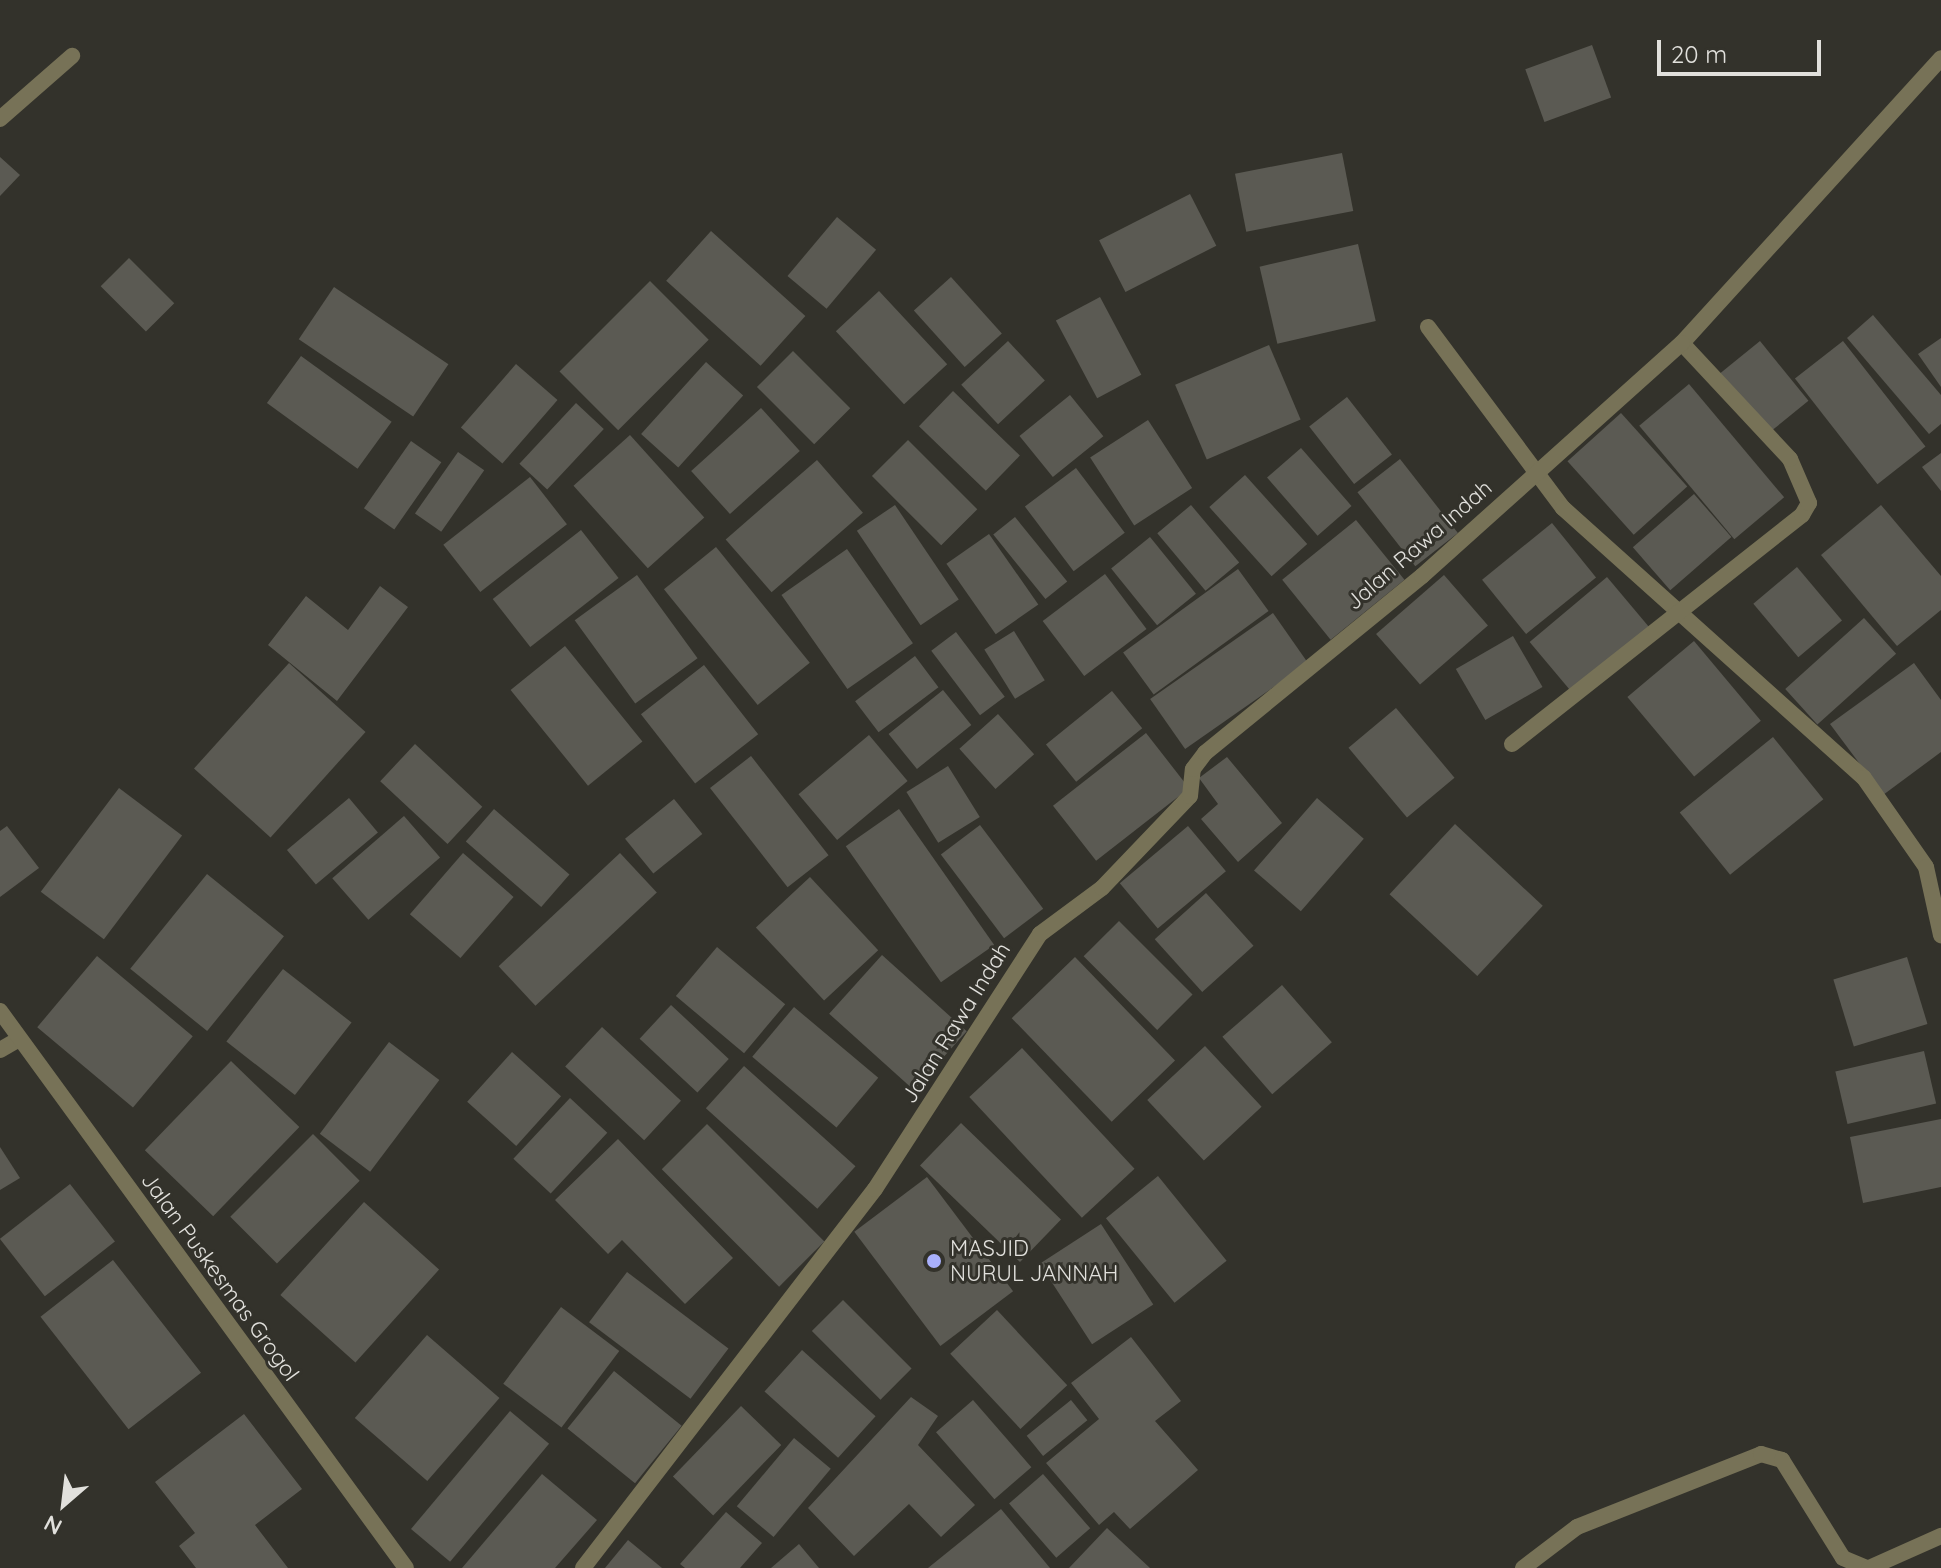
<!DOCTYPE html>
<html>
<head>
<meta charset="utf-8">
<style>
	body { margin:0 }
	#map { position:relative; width:1941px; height:1568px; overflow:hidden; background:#33322b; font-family:Quicksand,sans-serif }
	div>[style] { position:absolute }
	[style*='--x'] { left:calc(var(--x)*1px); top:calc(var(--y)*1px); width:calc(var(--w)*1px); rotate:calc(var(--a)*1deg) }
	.building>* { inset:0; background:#5b5a53; transform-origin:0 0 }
	.service>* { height:16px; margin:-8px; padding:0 8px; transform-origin:8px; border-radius:8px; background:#777257 }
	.minor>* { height:16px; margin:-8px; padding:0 8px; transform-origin:8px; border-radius:8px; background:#777257 }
	.dots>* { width:22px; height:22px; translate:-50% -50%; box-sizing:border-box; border:4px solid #33322b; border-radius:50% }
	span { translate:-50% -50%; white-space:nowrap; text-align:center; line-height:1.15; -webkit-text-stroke:6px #33322b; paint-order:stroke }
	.street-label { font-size:22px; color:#e1e0dc }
	.poi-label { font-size:22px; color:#e1e0dc }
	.left { translate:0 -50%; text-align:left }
	.north { position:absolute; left:24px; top:1464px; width:80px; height:80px; -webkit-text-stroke:6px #33322b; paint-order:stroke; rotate:208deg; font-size:22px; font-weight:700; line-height:32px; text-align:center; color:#e1e0dc }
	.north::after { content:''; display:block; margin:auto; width:28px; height:36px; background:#e1e0dc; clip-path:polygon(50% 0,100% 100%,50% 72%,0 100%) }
	.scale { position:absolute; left:1657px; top:40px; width:164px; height:36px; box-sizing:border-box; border:4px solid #e1e0dc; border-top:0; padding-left:10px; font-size:24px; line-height:28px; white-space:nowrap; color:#e1e0dc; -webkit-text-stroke:6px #33322b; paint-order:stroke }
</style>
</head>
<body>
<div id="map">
	<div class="building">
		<div style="left:1592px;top:45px;width:56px;height:71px;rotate:70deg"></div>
		<div style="left:1342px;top:153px;width:59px;height:109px;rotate:79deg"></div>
		<div style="clip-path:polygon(0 157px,20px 175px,0 196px)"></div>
		<div style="left:1190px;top:194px;width:58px;height:102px;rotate:63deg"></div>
		<div style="left:837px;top:217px;width:51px;height:77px;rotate:40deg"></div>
		<div style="left:711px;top:231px;width:127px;height:67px;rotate:42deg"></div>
		<div style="left:1358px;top:244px;width:79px;height:101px;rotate:77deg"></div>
		<div style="left:129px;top:258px;width:64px;height:40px;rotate:45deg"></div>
		<div style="left:951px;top:277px;width:76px;height:50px;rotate:48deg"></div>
		<div style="left:650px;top:281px;width:83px;height:128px;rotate:45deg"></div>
		<div style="left:334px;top:287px;width:138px;height:63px;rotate:34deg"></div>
		<div style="left:879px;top:291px;width:100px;height:59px;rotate:47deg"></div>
		<div style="left:1100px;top:297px;width:88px;height:50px;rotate:62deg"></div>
		<div style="clip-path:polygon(1873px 315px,1941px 395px,1941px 424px,1929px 434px,1847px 338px)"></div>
		<div style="clip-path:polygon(1941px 338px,1941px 387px,1918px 354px)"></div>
		<div style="left:1008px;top:341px;width:54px;height:64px;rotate:47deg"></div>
		<div style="left:1760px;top:341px;width:77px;height:52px;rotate:51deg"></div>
		<div style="left:1843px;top:341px;width:134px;height:61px;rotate:52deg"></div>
		<div style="left:1269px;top:345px;width:81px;height:102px;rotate:67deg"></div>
		<div style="left:793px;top:351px;width:81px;height:51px;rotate:45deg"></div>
		<div style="left:301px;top:356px;width:112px;height:58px;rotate:36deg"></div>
		<div style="left:706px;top:362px;width:50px;height:97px;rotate:42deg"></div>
		<div style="left:516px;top:364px;width:55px;height:84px;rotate:41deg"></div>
		<div style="left:1689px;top:384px;width:148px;height:65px;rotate:50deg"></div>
		<div style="left:953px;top:391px;width:93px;height:49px;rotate:44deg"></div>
		<div style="left:1070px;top:395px;width:53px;height:65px;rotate:51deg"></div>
		<div style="left:1347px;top:397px;width:73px;height:48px;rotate:52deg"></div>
		<div style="left:576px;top:403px;width:38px;height:83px;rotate:43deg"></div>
		<div style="left:761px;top:408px;width:58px;height:94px;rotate:48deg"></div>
		<div style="left:1621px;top:413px;width:99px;height:72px;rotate:48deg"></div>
		<div style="left:1148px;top:420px;width:81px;height:69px;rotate:57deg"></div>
		<div style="left:630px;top:435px;width:111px;height:76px;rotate:48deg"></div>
		<div style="left:908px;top:440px;width:98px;height:51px;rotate:45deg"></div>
		<div style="left:411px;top:441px;width:37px;height:82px;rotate:35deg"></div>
		<div style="left:1301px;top:448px;width:77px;height:45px;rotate:49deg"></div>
		<div style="left:458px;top:452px;width:32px;height:75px;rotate:35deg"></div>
		<div style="clip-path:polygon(1941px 453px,1941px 491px,1922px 467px)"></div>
		<div style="left:1400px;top:459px;width:94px;height:54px;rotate:52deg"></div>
		<div style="left:817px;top:460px;width:70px;height:121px;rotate:49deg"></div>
		<div style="left:1076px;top:468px;width:81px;height:64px;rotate:53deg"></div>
		<div style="left:1245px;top:475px;width:93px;height:48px;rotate:48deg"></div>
		<div style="left:530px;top:477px;width:60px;height:110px;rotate:52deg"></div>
		<div style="left:1694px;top:494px;width:57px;height:81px;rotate:49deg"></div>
		<div style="left:895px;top:505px;width:114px;height:46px;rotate:56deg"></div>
		<div style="left:1191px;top:505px;width:75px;height:44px;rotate:50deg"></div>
		<div style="clip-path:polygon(1881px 505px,1941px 576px,1941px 610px,1897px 646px,1821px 555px)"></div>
		<div style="left:1015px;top:517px;width:83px;height:28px;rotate:51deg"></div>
		<div style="left:1356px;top:520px;width:77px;height:95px;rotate:51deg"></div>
		<div style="left:1552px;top:523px;width:70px;height:90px;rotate:51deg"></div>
		<div style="left:581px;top:530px;width:61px;height:112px;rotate:52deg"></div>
		<div style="left:989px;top:534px;width:86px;height:52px;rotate:55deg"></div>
		<div style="left:1150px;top:537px;width:73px;height:50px;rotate:51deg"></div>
		<div style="left:716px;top:547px;width:149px;height:67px;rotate:51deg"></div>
		<div style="left:847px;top:549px;width:115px;height:80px;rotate:55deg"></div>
		<div style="left:1797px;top:567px;width:70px;height:57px;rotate:50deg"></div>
		<div style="left:1238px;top:569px;width:52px;height:142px;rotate:54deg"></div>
		<div style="left:1105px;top:574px;width:69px;height:78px;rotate:53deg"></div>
		<div style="left:637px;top:575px;width:103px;height:77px;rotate:54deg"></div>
		<div style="left:1444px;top:575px;width:67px;height:90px;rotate:49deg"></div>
		<div style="left:1607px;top:577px;width:67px;height:101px;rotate:50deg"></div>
		<div style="clip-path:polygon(380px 586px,408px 607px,337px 701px,268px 645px,306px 596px,348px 630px)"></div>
		<div style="left:1273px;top:613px;width:61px;height:150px;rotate:55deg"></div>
		<div style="left:1864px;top:618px;width:48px;height:106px;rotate:48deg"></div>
		<div style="left:1014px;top:631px;width:58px;height:35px;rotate:58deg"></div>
		<div style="left:956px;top:632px;width:81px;height:31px;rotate:53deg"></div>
		<div style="left:1513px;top:636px;width:59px;height:66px;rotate:60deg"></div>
		<div style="left:1694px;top:641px;width:104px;height:87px;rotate:50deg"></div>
		<div style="left:565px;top:646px;width:123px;height:70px;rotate:51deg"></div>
		<div style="left:915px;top:656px;width:39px;height:75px;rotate:53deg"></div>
		<div style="left:289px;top:663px;width:103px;height:142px;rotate:42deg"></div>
		<div style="clip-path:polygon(1914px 663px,1941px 700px,1941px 752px,1883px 795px,1830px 724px)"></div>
		<div style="left:704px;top:665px;width:88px;height:80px;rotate:52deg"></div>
		<div style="left:943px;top:690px;width:45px;height:70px;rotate:51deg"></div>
		<div style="left:1112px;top:691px;width:48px;height:85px;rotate:51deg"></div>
		<div style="left:1396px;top:708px;width:91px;height:62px;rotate:50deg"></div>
		<div style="left:998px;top:714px;width:54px;height:52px;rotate:48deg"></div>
		<div style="left:1146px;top:733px;width:70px;height:118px;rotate:52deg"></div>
		<div style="left:869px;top:735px;width:60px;height:92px;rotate:50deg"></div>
		<div style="left:1773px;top:737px;width:80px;height:120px;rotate:51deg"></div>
		<div style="left:415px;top:744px;width:92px;height:51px;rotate:43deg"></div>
		<div style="left:751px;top:756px;width:126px;height:52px;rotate:52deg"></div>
		<div style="clip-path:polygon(1227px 757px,1282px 823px,1238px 862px,1201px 819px,1218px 804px,1199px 778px)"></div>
		<div style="left:948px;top:766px;width:60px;height:49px;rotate:58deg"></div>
		<div style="left:119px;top:788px;width:79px;height:130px;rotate:37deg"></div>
		<div style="left:349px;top:798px;width:45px;height:81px;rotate:50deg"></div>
		<div style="left:1317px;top:798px;width:62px;height:96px;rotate:41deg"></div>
		<div style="left:674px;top:799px;width:45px;height:63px;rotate:51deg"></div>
		<div style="left:494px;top:809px;width:100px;height:43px;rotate:41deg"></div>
		<div style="left:899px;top:809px;width:166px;height:65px;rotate:55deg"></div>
		<div style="left:404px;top:816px;width:55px;height:95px;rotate:49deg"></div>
		<div style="left:1455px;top:824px;width:120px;height:96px;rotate:43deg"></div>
		<div style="left:980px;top:825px;width:105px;height:49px;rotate:53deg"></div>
		<div style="clip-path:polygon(7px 826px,39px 868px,0 897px,0 831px)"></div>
		<div style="left:1188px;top:826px;width:59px;height:89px;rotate:50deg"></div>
		<div style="left:463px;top:853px;width:67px;height:81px;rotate:41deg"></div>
		<div style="left:620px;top:853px;width:54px;height:166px;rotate:47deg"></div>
		<div style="left:207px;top:874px;width:99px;height:122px;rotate:39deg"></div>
		<div style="left:810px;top:877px;width:100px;height:74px;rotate:47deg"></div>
		<div style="left:1206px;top:893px;width:71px;height:69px;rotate:48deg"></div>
		<div style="left:1119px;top:921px;width:104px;height:50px;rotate:45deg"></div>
		<div style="left:717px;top:947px;width:89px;height:64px;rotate:40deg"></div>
		<div style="left:882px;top:955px;width:114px;height:79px;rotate:42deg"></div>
		<div style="left:97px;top:956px;width:125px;height:93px;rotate:40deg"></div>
		<div style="left:1075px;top:957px;width:144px;height:88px;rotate:46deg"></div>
		<div style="left:1907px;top:957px;width:70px;height:77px;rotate:73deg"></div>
		<div style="left:283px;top:969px;width:87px;height:92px;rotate:38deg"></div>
		<div style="left:1282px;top:985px;width:76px;height:79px;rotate:49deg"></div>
		<div style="left:671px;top:1005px;width:79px;height:46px;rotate:43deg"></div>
		<div style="left:794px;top:1007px;width:110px;height:65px;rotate:40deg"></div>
		<div style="left:602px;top:1027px;width:108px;height:54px;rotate:43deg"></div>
		<div style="left:389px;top:1042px;width:63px;height:115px;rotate:37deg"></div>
		<div style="left:1205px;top:1046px;width:83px;height:79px;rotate:47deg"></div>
		<div style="left:1022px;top:1048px;width:165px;height:72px;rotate:47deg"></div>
		<div style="left:1924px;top:1051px;width:54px;height:91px;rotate:77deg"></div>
		<div style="left:512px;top:1052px;width:66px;height:67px;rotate:42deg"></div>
		<div style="left:231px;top:1061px;width:95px;height:124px;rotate:44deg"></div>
		<div style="left:744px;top:1066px;width:150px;height:57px;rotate:42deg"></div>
		<div style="left:570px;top:1098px;width:51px;height:83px;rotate:43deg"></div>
		<div style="clip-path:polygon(1941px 1119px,1941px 1187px,1863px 1203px,1850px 1137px)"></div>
		<div style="left:961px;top:1123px;width:139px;height:59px;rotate:44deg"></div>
		<div style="left:707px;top:1124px;width:166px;height:64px;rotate:45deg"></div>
		<div style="left:313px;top:1134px;width:66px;height:117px;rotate:45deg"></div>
		<div style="clip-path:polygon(618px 1139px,733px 1258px,685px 1304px,622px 1240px,608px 1254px,555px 1200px)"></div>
		<div style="clip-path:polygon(0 1147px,20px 1178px,0 1190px)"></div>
		<div style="left:1158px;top:1176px;width:109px;height:67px;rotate:51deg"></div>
		<div style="left:927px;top:1177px;width:143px;height:91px;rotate:53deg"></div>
		<div style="left:70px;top:1184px;width:73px;height:89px;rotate:52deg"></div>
		<div style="left:364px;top:1202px;width:101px;height:125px;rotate:42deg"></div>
		<div style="left:1101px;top:1224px;width:96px;height:73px;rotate:57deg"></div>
		<div style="left:113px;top:1260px;width:143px;height:92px;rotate:52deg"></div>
		<div style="left:627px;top:1272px;width:127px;height:63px;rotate:37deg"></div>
		<div style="left:843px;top:1300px;width:97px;height:44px;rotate:45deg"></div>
		<div style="left:561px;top:1307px;width:73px;height:96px;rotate:37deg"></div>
		<div style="left:997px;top:1310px;width:103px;height:64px;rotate:47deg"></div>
		<div style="left:427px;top:1335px;width:96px;height:110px;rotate:41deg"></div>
		<div style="clip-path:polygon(1131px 1337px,1181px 1401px,1155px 1421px,1198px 1470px,1130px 1529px,1114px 1512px,1099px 1525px,1046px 1463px,1099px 1419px,1071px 1383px)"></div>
		<div style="left:802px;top:1350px;width:99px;height:56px;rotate:42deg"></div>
		<div style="left:614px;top:1371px;width:87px;height:74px;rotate:39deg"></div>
		<div style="clip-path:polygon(911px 1397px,938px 1416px,918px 1445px,975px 1505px,941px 1537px,909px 1504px,854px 1556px,808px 1508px)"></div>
		<div style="left:973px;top:1400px;width:89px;height:49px;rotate:49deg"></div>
		<div style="left:1071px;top:1400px;width:26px;height:57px;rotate:51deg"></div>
		<div style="left:741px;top:1406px;width:56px;height:98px;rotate:44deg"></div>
		<div style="left:510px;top:1411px;width:51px;height:154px;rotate:40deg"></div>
		<div style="clip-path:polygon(244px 1414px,302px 1489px,255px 1525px,288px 1568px,196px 1568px,179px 1546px,195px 1533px,155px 1482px)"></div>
		<div style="left:794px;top:1438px;width:48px;height:89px;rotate:40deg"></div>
		<div style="clip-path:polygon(542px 1474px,597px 1520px,555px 1568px,462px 1568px)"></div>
		<div style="left:1043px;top:1474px;width:72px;height:45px;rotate:49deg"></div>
		<div style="clip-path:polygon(1001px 1509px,1050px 1568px,928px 1568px)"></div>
		<div style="clip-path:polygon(726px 1512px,762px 1543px,740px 1568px,685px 1568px,680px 1564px)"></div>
		<div style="clip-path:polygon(1107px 1528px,1150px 1568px,1069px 1568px)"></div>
		<div style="clip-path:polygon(628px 1540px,662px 1568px,605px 1568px)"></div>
		<div style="clip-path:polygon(799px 1544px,819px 1568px,771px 1568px)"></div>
	</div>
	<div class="service">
		<div style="--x:0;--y:119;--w:96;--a:-41.2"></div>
		<div style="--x:0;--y:1050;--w:22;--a:-30"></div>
	</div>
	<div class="minor">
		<div style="--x:1428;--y:327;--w:226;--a:53.3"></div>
		<div style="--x:1563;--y:508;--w:404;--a:41.9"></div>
		<div style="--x:1864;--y:778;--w:108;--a:55.1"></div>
		<div style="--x:1926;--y:867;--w:70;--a:77.6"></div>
		<div style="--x:1512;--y:744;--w:370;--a:-38.3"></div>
		<div style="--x:1802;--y:515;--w:14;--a:-60"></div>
		<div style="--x:1809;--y:503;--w:48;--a:-113.4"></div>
		<div style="--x:1790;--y:459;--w:158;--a:-133"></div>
		<div style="--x:1682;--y:343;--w:385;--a:-47.7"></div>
		<div style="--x:0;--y:1011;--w:689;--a:53.91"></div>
		<div style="--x:583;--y:1568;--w:478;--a:-52.4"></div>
		<div style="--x:875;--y:1189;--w:304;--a:-57.1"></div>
		<div style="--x:1040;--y:934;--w:77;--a:-36.6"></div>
		<div style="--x:1102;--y:888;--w:127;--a:-46.3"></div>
		<div style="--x:1190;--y:796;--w:27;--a:-84"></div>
		<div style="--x:1193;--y:769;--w:20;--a:-53"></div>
		<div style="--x:1205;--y:753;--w:280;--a:-39.2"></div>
		<div style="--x:1422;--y:576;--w:349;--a:-41.9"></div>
		<div style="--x:1523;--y:1568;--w:68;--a:-37.2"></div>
		<div style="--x:1577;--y:1527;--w:198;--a:-21.6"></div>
		<div style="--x:1761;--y:1454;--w:22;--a:16"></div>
		<div style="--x:1782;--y:1460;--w:115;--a:58.1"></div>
		<div style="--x:1843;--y:1558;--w:26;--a:23"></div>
		<div style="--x:1869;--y:1568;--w:79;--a:-24"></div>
	</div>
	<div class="dots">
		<div style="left:934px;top:1261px;background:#a9b0fc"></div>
	</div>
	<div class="street-label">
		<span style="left:1419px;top:545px;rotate:-41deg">Jalan Rawa Indah</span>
		<span style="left:956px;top:1023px;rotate:-58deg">Jalan Rawa Indah</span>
		<span style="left:220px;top:1277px;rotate:54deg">Jalan Puskesmas Grogol</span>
	</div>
	<div class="poi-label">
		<span class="left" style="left:950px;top:1261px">MASJID<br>NURUL JANNAH</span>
	</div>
	<div class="north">N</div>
	<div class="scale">20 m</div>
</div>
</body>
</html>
